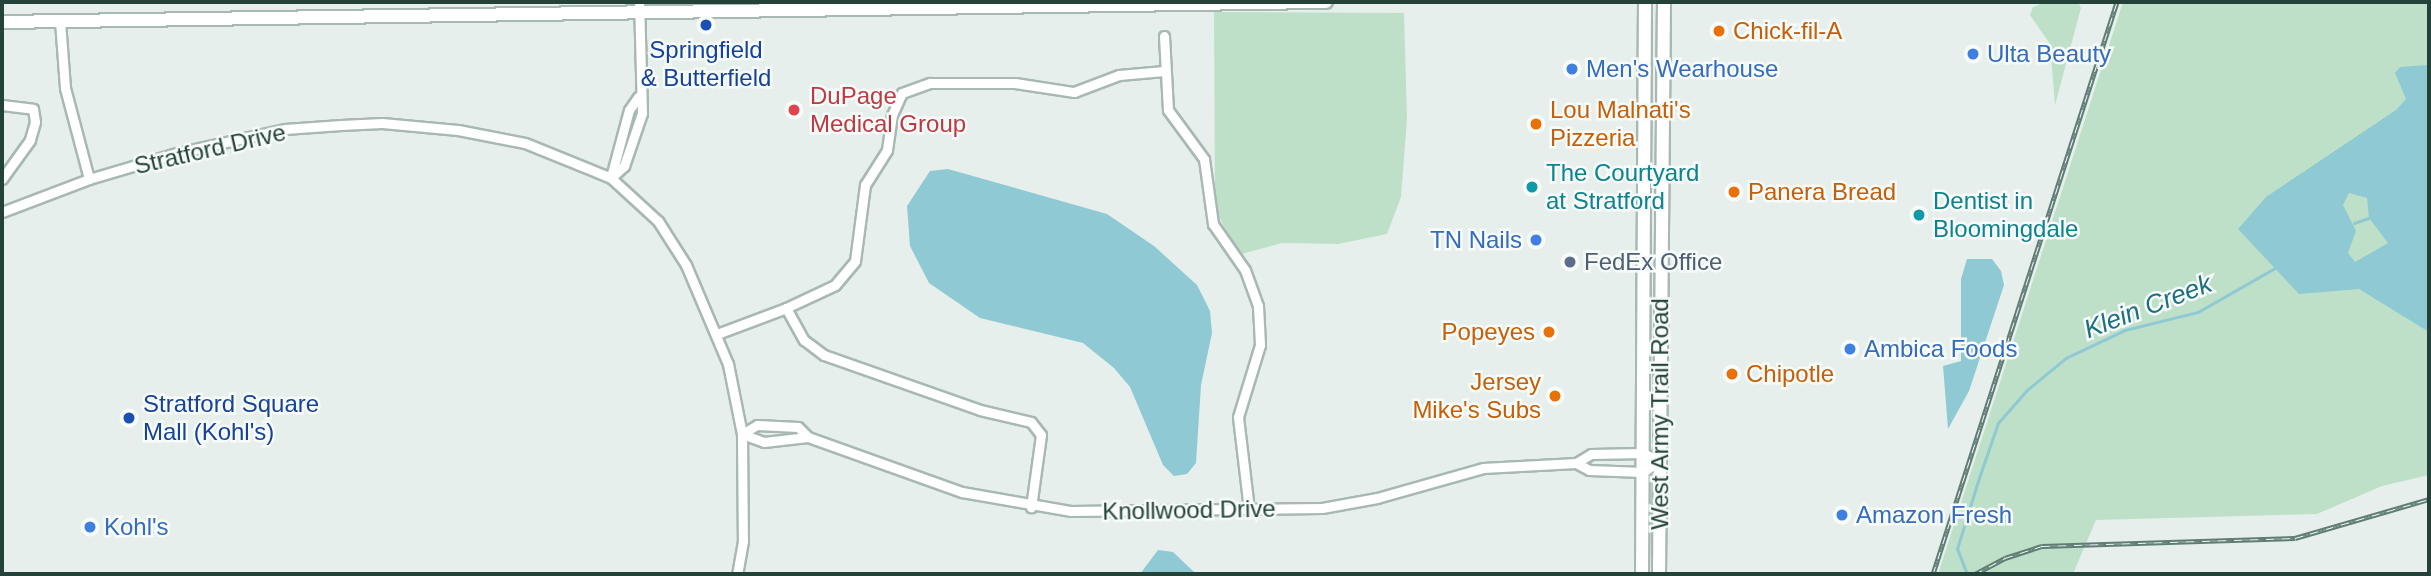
<!DOCTYPE html>
<html>
<head>
<meta charset="utf-8">
<style>
	body { margin:0 }
	#map { position:relative; width:2431px; height:576px; overflow:hidden; background:#e6efeb; font-family:Helvetica,sans-serif }
	div>[style] { position:absolute }
	[style*='--x'] { left:calc(var(--x)*1px); top:calc(var(--y)*1px); width:calc(var(--w)*1px); rotate:calc(var(--a)*1deg) }
	.green>* { inset:0; background:#bfe0c8 }
	.water>* { inset:0; background:#8ec9d4 }
	.stream>* { height:2.5px; margin:-1.25px; padding:0 1.25px; transform-origin:1.25px; border-radius:1.25px; background:#8ec9d4 }
	.roads { filter:drop-shadow(2px 0 #a8b8b2) drop-shadow(-2px 0 #a8b8b2) drop-shadow(0 2px #a8b8b2) drop-shadow(0 -2px #a8b8b2) }
	.street>* { height:9px; margin:-4.5px; padding:0 4.5px; transform-origin:4.5px; border-radius:4.5px; background:#fff }
	.secondary>* { height:12px; margin:-6px; padding:0 6px; transform-origin:6px; border-radius:6px; background:#fff }
	.rail>* { height:5px; margin-top:-2.5px; transform-origin:0; background:repeating-linear-gradient(90deg,#f7fbf9 0 8px,#5f7d75 0 16px); box-sizing:border-box; border-block:2px solid #5f7d75 }
	.dots>* { width:19px; height:19px; translate:-50% -50%; box-sizing:border-box; border:4px solid #f7fbf9; border-radius:50% }
	span { translate:-50% -50%; white-space:nowrap; text-align:center; line-height:1.15; -webkit-text-stroke:5px #f7fbf9; paint-order:stroke }
	.food-label { font-size:24px; color:#c56008 }
	.left { translate:0 -50%; text-align:left }
	.right { translate:-100% -50%; text-align:right }
	.transit-label { font-size:24px; color:#164399 }
	.shop-label { font-size:24px; color:#366cbe }
	.health-label { font-size:24px; color:#be3a42 }
	.street-label { font-size:24px; color:#24423a }
	.culture-label { font-size:24px; color:#0d838f }
	.service-label { font-size:24px; color:#4e5e75 }
	.water-label { font-size:26px; color:#1c6f80; font-style:italic }
	.frame { position:absolute; inset:0; border:4px solid #24423a; pointer-events:none }
</style>
</head>
<body>
<div id="map">
	<div class="green">
		<div style="clip-path:polygon(2046px 2px,2078px 2px,2081px 8px,2055px 105px,2050px 44px,2030px 15px,2033px 7px)"></div>
		<div style="clip-path:polygon(2123px 2px,2429px 2px,2429px 475px,2382px 486px,2317px 514px,2096px 520px,2073px 574px,1938px 574px)"></div>
		<div style="clip-path:polygon(1214px 12px,1404px 13px,1407px 119px,1401px 197px,1387px 234px,1338px 244px,1282px 243px,1242px 254px,1232px 242px,1215px 209px)"></div>
	</div>
	<div class="water">
		<div style="clip-path:polygon(evenodd,2429px 65px,2429px 332px,2359px 289px,2299px 294px,2238px 229px,2266px 197px,2396px 110px,2406px 99px,2395px 73px,2400px 67px,2429px 65px,2349px 193px,2367px 198px,2369px 218px,2388px 243px,2355px 262px,2348px 253px,2356px 231px,2343px 205px,2349px 193px)"></div>
		<div style="clip-path:polygon(948px 169px,1107px 214px,1154px 246px,1197px 285px,1210px 311px,1212px 333px,1201px 385px,1196px 463px,1187px 474px,1174px 476px,1163px 465px,1130px 387px,1114px 368px,1083px 343px,980px 318px,929px 283px,910px 246px,907px 206px,930px 171px)"></div>
		<div style="clip-path:polygon(1967px 259px,1992px 259px,2001px 271px,2004px 285px,1969px 391px,1948px 429px,1943px 366px,1961px 361px,1961px 279px)"></div>
		<div style="clip-path:polygon(1158px 550px,1173px 552px,1196px 574px,1140px 574px)"></div>
	</div>
	<div class="stream">
		<div style="--x:2354;--y:223;--w:18;--a:-19"></div>
		<div style="--x:1966;--y:572;--w:25;--a:-111"></div>
		<div style="--x:1957;--y:549;--w:71;--a:-72.8"></div>
		<div style="--x:1978;--y:481;--w:61;--a:-71"></div>
		<div style="--x:1998;--y:423;--w:44;--a:-48.7"></div>
		<div style="--x:2027;--y:390;--w:50;--a:-39.4"></div>
		<div style="--x:2066;--y:358;--w:65;--a:-25.4"></div>
		<div style="--x:2125;--y:330;--w:75;--a:-13.9"></div>
		<div style="--x:2198;--y:312;--w:89;--a:-29.7"></div>
	</div>
	<div class="roads">
		<div class="street">
			<div style="--x:60;--y:21;--w:67;--a:85.7"></div>
			<div style="--x:65;--y:88;--w:94;--a:75.2"></div>
			<div style="--x:1164;--y:36;--w:74;--a:86.9"></div>
			<div style="--x:1168;--y:110;--w:61;--a:53.7"></div>
			<div style="--x:1204;--y:159;--w:66;--a:82.1"></div>
			<div style="--x:1213;--y:224;--w:56;--a:55.2"></div>
			<div style="--x:1245;--y:270;--w:38;--a:70"></div>
			<div style="--x:1258;--y:306;--w:39;--a:87"></div>
			<div style="--x:1260;--y:345;--w:75;--a:107"></div>
			<div style="--x:1238;--y:417;--w:93;--a:83.2"></div>
			<div style="--x:2;--y:105;--w:31;--a:7"></div>
			<div style="--x:33;--y:109;--w:13;--a:81"></div>
			<div style="--x:35;--y:122;--w:19;--a:106"></div>
			<div style="--x:30;--y:140;--w:48;--a:125.7"></div>
			<div style="--x:611;--y:177;--w:69;--a:-75"></div>
			<div style="--x:629;--y:110;--w:16;--a:-55"></div>
			<div style="--x:611;--y:178;--w:18;--a:-43"></div>
			<div style="--x:624;--y:166;--w:56;--a:-71.2"></div>
			<div style="--x:642;--y:113;--w:111;--a:-91.5"></div>
			<div style="--x:2;--y:212;--w:93;--a:-20.8"></div>
			<div style="--x:89;--y:179;--w:92;--a:-16.5"></div>
			<div style="--x:177;--y:153;--w:111;--a:-12.5"></div>
			<div style="--x:285;--y:129;--w:56;--a:-4.1"></div>
			<div style="--x:341;--y:125;--w:41;--a:-2.8"></div>
			<div style="--x:382;--y:123;--w:76;--a:5.3"></div>
			<div style="--x:458;--y:130;--w:68;--a:11"></div>
			<div style="--x:525;--y:143;--w:93;--a:22.1"></div>
			<div style="--x:611;--y:178;--w:64;--a:42.5"></div>
			<div style="--x:658;--y:221;--w:52;--a:57.5"></div>
			<div style="--x:686;--y:265;--w:108;--a:67"></div>
			<div style="--x:728;--y:364;--w:71;--a:78.7"></div>
			<div style="--x:742;--y:434;--w:107;--a:89.5"></div>
			<div style="--x:743;--y:541;--w:34;--a:100"></div>
			<div style="--x:786;--y:308;--w:54;--a:-25.1"></div>
			<div style="--x:835;--y:285;--w:31;--a:-50"></div>
			<div style="--x:855;--y:261;--w:77;--a:-82.5"></div>
			<div style="--x:865;--y:185;--w:41;--a:-57.8"></div>
			<div style="--x:887;--y:150;--w:35;--a:-82"></div>
			<div style="--x:892;--y:115;--w:24;--a:-66"></div>
			<div style="--x:902;--y:93;--w:30;--a:-20"></div>
			<div style="--x:930;--y:83;--w:85;--a:0"></div>
			<div style="--x:1015;--y:83;--w:60;--a:8.7"></div>
			<div style="--x:1074;--y:92;--w:48;--a:-20.7"></div>
			<div style="--x:1119;--y:75;--w:45;--a:-5.1"></div>
			<div style="--x:717;--y:334;--w:74;--a:-20.6"></div>
			<div style="--x:786;--y:308;--w:37;--a:61"></div>
			<div style="--x:804;--y:340;--w:25;--a:37"></div>
			<div style="--x:824;--y:355;--w:165;--a:19.4"></div>
			<div style="--x:980;--y:410;--w:52;--a:13.2"></div>
			<div style="--x:1031;--y:422;--w:16;--a:52"></div>
			<div style="--x:1041;--y:435;--w:73;--a:97.9"></div>
			<div style="--x:742;--y:434;--w:17;--a:-31"></div>
			<div style="--x:757;--y:425;--w:41;--a:2.8"></div>
			<div style="--x:798;--y:427;--w:14;--a:45"></div>
			<div style="--x:808;--y:437;--w:164;--a:19.7"></div>
			<div style="--x:962;--y:492;--w:111;--a:9.9"></div>
			<div style="--x:1071;--y:511;--w:251;--a:-0.7"></div>
			<div style="--x:1322;--y:508;--w:56;--a:-10.3"></div>
			<div style="--x:1377;--y:498;--w:110;--a:-15.8"></div>
			<div style="--x:1483;--y:468;--w:93;--a:-3.1"></div>
			<div style="--x:1576;--y:463;--w:17;--a:-31"></div>
			<div style="--x:1591;--y:454;--w:52;--a:-1.1"></div>
			<div style="--x:1643;--y:453;--w:18;--a:27"></div>
			<div style="--x:742;--y:434;--w:23;--a:20"></div>
			<div style="--x:764;--y:442;--w:44;--a:-6.5"></div>
			<div style="--x:1576;--y:463;--w:15;--a:28"></div>
			<div style="--x:1589;--y:470;--w:54;--a:2.1"></div>
			<div style="--x:1643;--y:472;--w:19;--a:-35"></div>
		</div>
		<div class="secondary">
			<div style="--x:2;--y:22;--w:1324;--a:-0.87"></div>
			<div style="--x:1642;--y:574;--w:572;--a:-89.7"></div>
			<div style="--x:1659;--y:574;--w:572;--a:-89.5"></div>
		</div>
	</div>
	<div class="rail">
		<div style="--x:1933;--y:574;--w:601;--a:-72.17"></div>
		<div style="--x:1975;--y:574;--w:34;--a:-28"></div>
		<div style="--x:2005;--y:558;--w:39;--a:-18"></div>
		<div style="--x:2042;--y:546;--w:253;--a:-1.8"></div>
		<div style="--x:2295;--y:538;--w:140;--a:-16.2"></div>
	</div>
	<div class="dots">
		<div style="left:706px;top:25px;background:#1a4fb4"></div>
		<div style="left:1719px;top:31px;background:#e8710a"></div>
		<div style="left:1973px;top:54px;background:#3f7fe0"></div>
		<div style="left:1572px;top:69px;background:#3f7fe0"></div>
		<div style="left:794px;top:110px;background:#e0444e"></div>
		<div style="left:1536px;top:124px;background:#e8710a"></div>
		<div style="left:1532px;top:187px;background:#0f9aa8"></div>
		<div style="left:1734px;top:192px;background:#e8710a"></div>
		<div style="left:1919px;top:215px;background:#0f9aa8"></div>
		<div style="left:1536px;top:240px;background:#3f7fe0"></div>
		<div style="left:1570px;top:262px;background:#5c6f8a"></div>
		<div style="left:1549px;top:332px;background:#e8710a"></div>
		<div style="left:1850px;top:349px;background:#3f7fe0"></div>
		<div style="left:1732px;top:374px;background:#e8710a"></div>
		<div style="left:1555px;top:396px;background:#e8710a"></div>
		<div style="left:129px;top:418px;background:#1a4fb4"></div>
		<div style="left:1842px;top:515px;background:#3f7fe0"></div>
		<div style="left:90px;top:527px;background:#3f7fe0"></div>
	</div>
	<div class="food-label">
		<span class="left" style="left:1733px;top:31px">Chick-fil-A</span>
		<span class="left" style="left:1550px;top:124px">Lou Malnati's<br>Pizzeria</span>
		<span class="left" style="left:1748px;top:192px">Panera Bread</span>
		<span class="right" style="left:1535px;top:332px">Popeyes</span>
		<span class="left" style="left:1746px;top:374px">Chipotle</span>
		<span class="right" style="left:1541px;top:396px">Jersey<br>Mike's Subs</span>
	</div>
	<div class="transit-label">
		<span style="left:706px;top:64px">Springfield<br>&amp; Butterfield</span>
		<span class="left" style="left:143px;top:418px">Stratford Square<br>Mall (Kohl's)</span>
	</div>
	<div class="shop-label">
		<span class="left" style="left:1987px;top:54px">Ulta Beauty</span>
		<span class="left" style="left:1586px;top:69px">Men's Wearhouse</span>
		<span class="right" style="left:1522px;top:240px">TN Nails</span>
		<span class="left" style="left:1864px;top:349px">Ambica Foods</span>
		<span class="left" style="left:1856px;top:515px">Amazon Fresh</span>
		<span class="left" style="left:104px;top:527px">Kohl's</span>
	</div>
	<div class="health-label">
		<span class="left" style="left:810px;top:110px">DuPage<br>Medical Group</span>
	</div>
	<div class="street-label">
		<span style="left:210px;top:149px;rotate:-13deg">Stratford Drive</span>
		<span style="left:1660px;top:414px;rotate:-90deg">West Army Trail Road</span>
		<span style="left:1189px;top:510px;rotate:-1deg">Knollwood Drive</span>
	</div>
	<div class="culture-label">
		<span class="left" style="left:1546px;top:187px">The Courtyard<br>at Stratford</span>
		<span class="left" style="left:1933px;top:215px">Dentist in<br>Bloomingdale</span>
	</div>
	<div class="service-label">
		<span class="left" style="left:1584px;top:262px">FedEx Office</span>
	</div>
	<div class="water-label">
		<span style="left:2148px;top:307px;rotate:-21deg">Klein Creek</span>
	</div>
	<div class="frame"></div>
</div>
</body>
</html>
